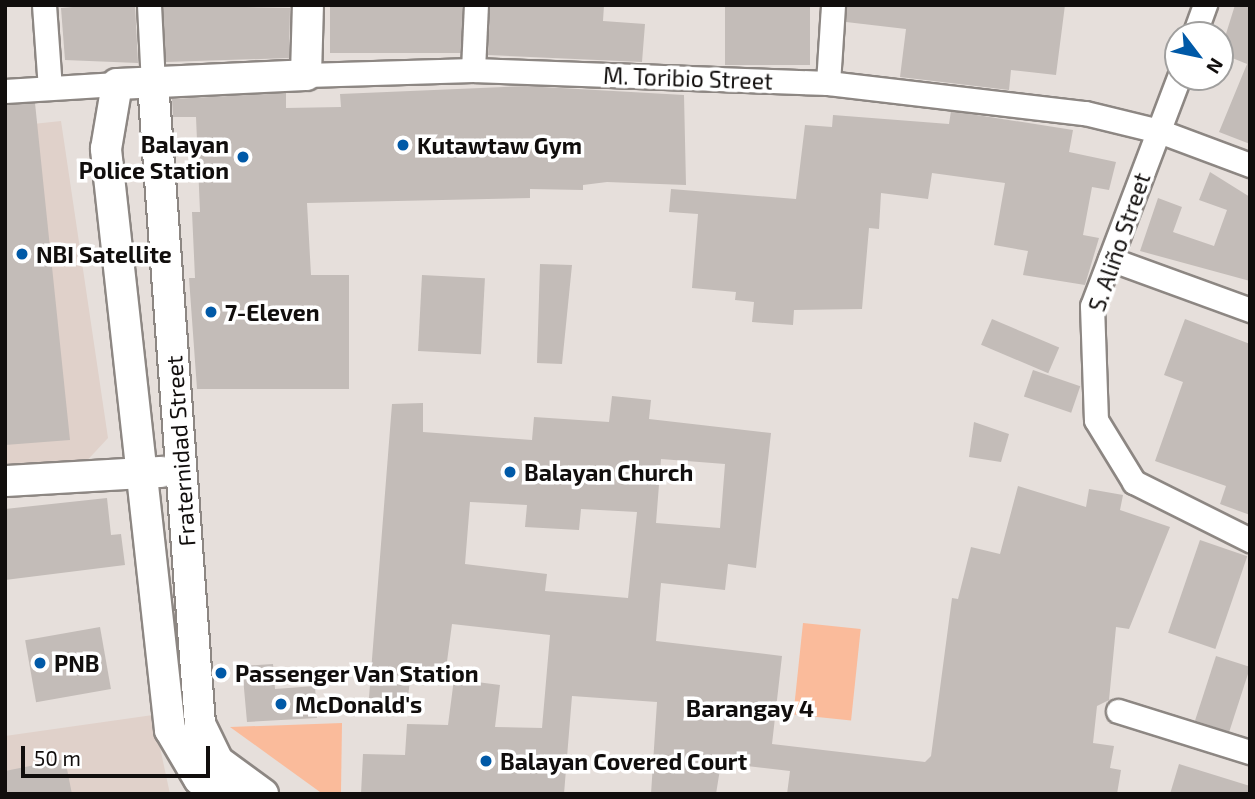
<!DOCTYPE html>
<html>
<head>
<meta charset="utf-8">
<style>
	body { margin:0 }
	#map { position:relative; width:1255px; height:799px; overflow:hidden; background:#e6dfdb; font-family:"Exo 2",sans-serif }
	div>[style] { position:absolute }
	[style*='--x'] { left:calc(var(--x)*1px); top:calc(var(--y)*1px); width:calc(var(--w)*1px); rotate:calc(var(--a)*1deg) }
	.built>* { inset:0; background:#e0d1ca }
	.green>* { inset:0; background:#fabb9b; transform-origin:0 0 }
	.building>* { inset:0; background:#c3bcb8; transform-origin:0 0 }
	.roads { filter:drop-shadow(2px 0 #8d8783) drop-shadow(-2px 0 #8d8783) drop-shadow(0 2px #8d8783) drop-shadow(0 -2px #8d8783) }
	.minor>* { height:23px; margin:-11.5px; padding:0 11.5px; transform-origin:11.5px; border-radius:11.5px; background:#fff }
	.tertiary>* { height:30px; margin:-15px; padding:0 15px; transform-origin:15px; border-radius:15px; background:#fff }
	.dots>* { width:19px; height:19px; translate:-50% -50%; box-sizing:border-box; border:4px solid #fff; border-radius:50% }
	span { translate:-50% -50%; white-space:nowrap; text-align:center; line-height:1.15; -webkit-text-stroke:7px #fff; paint-order:stroke }
	.street-label { font-size:23px; color:#110e0d }
	.poi-label { font-size:23px; color:#110e0d; font-weight:700 }
	.right { translate:-100% -50%; text-align:right }
	.left { translate:0 -50%; text-align:left }
	.neighbourhood-label { font-size:24px; color:#110e0d; font-weight:700 }
	.frame { position:absolute; inset:0; border:7px solid #110e0d; pointer-events:none }
	.north { position:absolute; left:1164px; top:21px; width:70px; height:70px; box-sizing:border-box; background:#fff; border:2px solid #a09f9e; border-radius:50%; rotate:122deg; font-size:19px; font-weight:700; line-height:28px; text-align:center; color:#110e0d }
	.north::after { content:''; display:block; margin:auto; width:24px; height:32px; background:#0059a7; clip-path:polygon(50% 0,100% 100%,50% 72%,0 100%) }
	.scale { position:absolute; left:21px; top:746px; width:189px; height:32px; box-sizing:border-box; border:4px solid #110e0d; border-top:0; padding-left:9px; font-size:21px; line-height:24px; white-space:nowrap; color:#110e0d; -webkit-text-stroke:5px #fff; paint-order:stroke }
</style>
</head>
<body>
<div id="map">
	<div class="built">
		<div style="clip-path:polygon(61px 121px,108px 438px,82px 466px,5px 470px,5px 127px)"></div>
		<div style="clip-path:polygon(153px 715px,170px 794px,5px 794px,5px 736px)"></div>
	</div>
	<div class="green">
		<div style="left:803px;top:623px;width:58px;height:92px;rotate:6deg"></div>
		<div style="clip-path:polygon(342px 723px,341px 792px,320px 792px,230px 727px)"></div>
	</div>
	<div class="building">
		<div style="clip-path:polygon(96px 5px,135px 5px,138px 63px,65px 60px,61px 8px)"></div>
		<div style="clip-path:polygon(163px 5px,290px 8px,289px 58px,166px 62px)"></div>
		<div style="left:330px;top:5px;width:132px;height:48px"></div>
		<div style="clip-path:polygon(490px 5px,604px 5px,603px 21px,645px 24px,642px 62px,488px 55px)"></div>
		<div style="left:725px;top:5px;width:85px;height:60px"></div>
		<div style="clip-path:polygon(847px 5px,1065px 5px,1056px 75px,1011px 70px,1009px 90px,900px 77px,906px 29px,846px 22px)"></div>
		<div style="clip-path:polygon(1235px 5px,1250px 5px,1250px 144px,1219px 132px,1247px 64px,1220px 53px)"></div>
		<div style="clip-path:polygon(525px 86px,684px 95px,686px 185px,607px 182px,583px 185px,583px 190px,530px 189px,530px 198px,307px 203px,311px 275px,349px 275px,349px 389px,197px 389px,189px 278px,195px 278px,192px 212px,200px 212px,196px 117px,173px 117px,172px 99px,286px 93px,286px 108px,341px 107px,340px 94px)"></div>
		<div style="clip-path:polygon(35px 103px,70px 440px,5px 445px,5px 105px)"></div>
		<div style="clip-path:polygon(951px 111px,1073px 130px,1069px 152px,1116px 162px,1109px 190px,1092px 187px,1083px 235px,1099px 238px,1085px 285px,1023px 275px,1028px 251px,994px 245px,1005px 183px,932px 173px,928px 199px,881px 193px,879px 229px,869px 228px,862px 309px,794px 310px,793px 325px,752px 322px,754px 302px,735px 300px,736px 292px,692px 288px,698px 214px,669px 212px,671px 189px,796px 199px,805px 125px,832px 127px,833px 115px,949px 124px)"></div>
		<div style="clip-path:polygon(1210px 172px,1250px 197px,1250px 281px,1140px 251px,1158px 198px,1182px 207px,1173px 232px,1214px 246px,1227px 210px,1199px 200px)"></div>
		<div style="clip-path:polygon(540px 264px,572px 265px,562px 364px,537px 363px)"></div>
		<div style="left:422px;top:275px;width:63px;height:76px;rotate:3deg"></div>
		<div style="left:992px;top:319px;width:73px;height:28px;rotate:23deg"></div>
		<div style="clip-path:polygon(1185px 319px,1250px 344px,1250px 515px,1220px 504px,1226px 486px,1155px 461px,1183px 382px,1164px 375px)"></div>
		<div style="left:1033px;top:370px;width:50px;height:28px;rotate:19deg"></div>
		<div style="clip-path:polygon(evenodd,612px 396px,651px 400px,649px 419px,771px 433px,756px 568px,728px 564px,725px 590px,661px 583px,656px 641px,782px 656px,772px 744px,925px 762px,931px 756px,952px 598px,958px 599px,971px 547px,1000px 554px,1018px 486px,1086px 507px,1089px 489px,1123px 495px,1120px 510px,1170px 527px,1129px 629px,1116px 627px,1109px 700px,1097px 706px,1093px 743px,1114px 746px,1110px 768px,1121px 770px,1117px 794px,787px 794px,790px 771px,721px 763px,716px 794px,651px 794px,657px 702px,572px 696px,564px 794px,361px 794px,363px 754px,405px 755px,407px 724px,448px 725px,454px 679px,500px 685px,495px 727px,542px 728px,550px 635px,452px 624px,444px 684px,410px 680px,406px 714px,368px 710px,392px 404px,423px 403px,423px 432px,532px 440px,534px 417px,609px 422px,612px 396px,661px 459px,725px 464px,720px 528px,656px 523px,661px 459px,612px 396px,470px 502px,527px 505px,525px 527px,579px 530px,581px 509px,637px 512px,628px 598px,545px 591px,547px 574px,465px 564px,470px 502px)"></div>
		<div style="clip-path:polygon(974px 422px,1009px 434px,1001px 462px,969px 457px)"></div>
		<div style="clip-path:polygon(107px 498px,111px 535px,121px 534px,125px 565px,5px 580px,5px 509px)"></div>
		<div style="left:1200px;top:540px;width:50px;height:98px;rotate:19deg"></div>
		<div style="left:100px;top:627px;width:63px;height:76px;rotate:80deg"></div>
		<div style="left:1216px;top:656px;width:36px;height:68px;rotate:18deg"></div>
		<div style="clip-path:polygon(273px 664px,275px 689px,315px 686px,317px 718px,247px 722px,242px 666px)"></div>
		<div style="clip-path:polygon(65px 759px,72px 794px,5px 794px,5px 771px)"></div>
		<div style="clip-path:polygon(1179px 764px,1250px 786px,1250px 794px,1170px 794px)"></div>
	</div>
	<div class="roads">
		<div class="minor">
			<div style="--x:44;--y:5;--w:83;--a:85.9"></div>
			<div style="--x:149;--y:5;--w:78;--a:87.1"></div>
			<div style="--x:1194;--y:35;--w:32;--a:-70"></div>
			<div style="--x:473;--y:70;--w:65;--a:-87.4"></div>
			<div style="--x:306;--y:75;--w:167;--a:-1.7"></div>
			<div style="--x:473;--y:70;--w:355;--a:2.1"></div>
			<div style="--x:828;--y:83;--w:259;--a:6.7"></div>
			<div style="--x:1085;--y:113;--w:76;--a:13.7"></div>
			<div style="--x:1159;--y:131;--w:97;--a:20.5"></div>
			<div style="--x:1179;--y:77;--w:245;--a:110.8"></div>
			<div style="--x:1092;--y:306;--w:114;--a:88"></div>
			<div style="--x:1096;--y:420;--w:73;--a:58.5"></div>
			<div style="--x:1134;--y:482;--w:130;--a:26.6"></div>
			<div style="--x:828;--y:83;--w:78;--a:-86.3"></div>
			<div style="--x:5;--y:91;--w:112;--a:-3.6"></div>
			<div style="--x:1110;--y:259;--w:149;--a:20"></div>
			<div style="--x:1118;--y:711;--w:138;--a:17.3"></div>
		</div>
		<div class="tertiary">
			<div style="--x:153;--y:83;--w:643;--a:85.81"></div>
			<div style="--x:200;--y:724;--w:41;--a:64.1"></div>
			<div style="--x:218;--y:761;--w:56;--a:36.3"></div>
			<div style="--x:5;--y:481;--w:157;--a:-3.3"></div>
			<div style="--x:223;--y:794;--w:28;--a:-148"></div>
			<div style="--x:199;--y:779;--w:57;--a:-120.6"></div>
			<div style="--x:170;--y:730;--w:585;--a:-96.29"></div>
			<div style="--x:106;--y:149;--w:66;--a:-80.4"></div>
			<div style="--x:117;--y:84;--w:189;--a:-2.7"></div>
			<div style="--x:306;--y:75;--w:70;--a:-88.4"></div>
		</div>
	</div>
	<div class="dots">
		<div style="left:403px;top:145px;background:#0059a7"></div>
		<div style="left:243px;top:157px;background:#0059a7"></div>
		<div style="left:22px;top:254px;background:#0059a7"></div>
		<div style="left:211px;top:312px;background:#0059a7"></div>
		<div style="left:510px;top:472px;background:#0059a7"></div>
		<div style="left:40px;top:663px;background:#0059a7"></div>
		<div style="left:221px;top:673px;background:#0059a7"></div>
		<div style="left:281px;top:704px;background:#0059a7"></div>
		<div style="left:486px;top:761px;background:#0059a7"></div>
	</div>
	<div class="street-label">
		<span style="left:688px;top:78px;rotate:2deg">M. Toribio Street</span>
		<span style="left:1119px;top:242px;rotate:-71deg">S. Aliño Street</span>
		<span style="left:180px;top:451px;rotate:-94deg">Fraternidad Street</span>
	</div>
	<div class="poi-label">
		<span class="right" style="left:229px;top:157px">Balayan<br>Police Station</span>
		<span class="left" style="left:417px;top:145px">Kutawtaw Gym</span>
		<span class="left" style="left:36px;top:254px">NBI Satellite</span>
		<span class="left" style="left:225px;top:312px">7-Eleven</span>
		<span class="left" style="left:524px;top:472px">Balayan Church</span>
		<span class="left" style="left:54px;top:663px">PNB</span>
		<span class="left" style="left:235px;top:673px">Passenger Van Station</span>
		<span class="left" style="left:295px;top:704px">McDonald's</span>
		<span class="left" style="left:500px;top:761px">Balayan Covered Court</span>
	</div>
	<div class="neighbourhood-label">
		<span style="left:750px;top:708px">Barangay 4</span>
	</div>
	<div class="frame"></div>
	<div class="north">N</div>
	<div class="scale">50 m</div>
</div>
</body>
</html>
